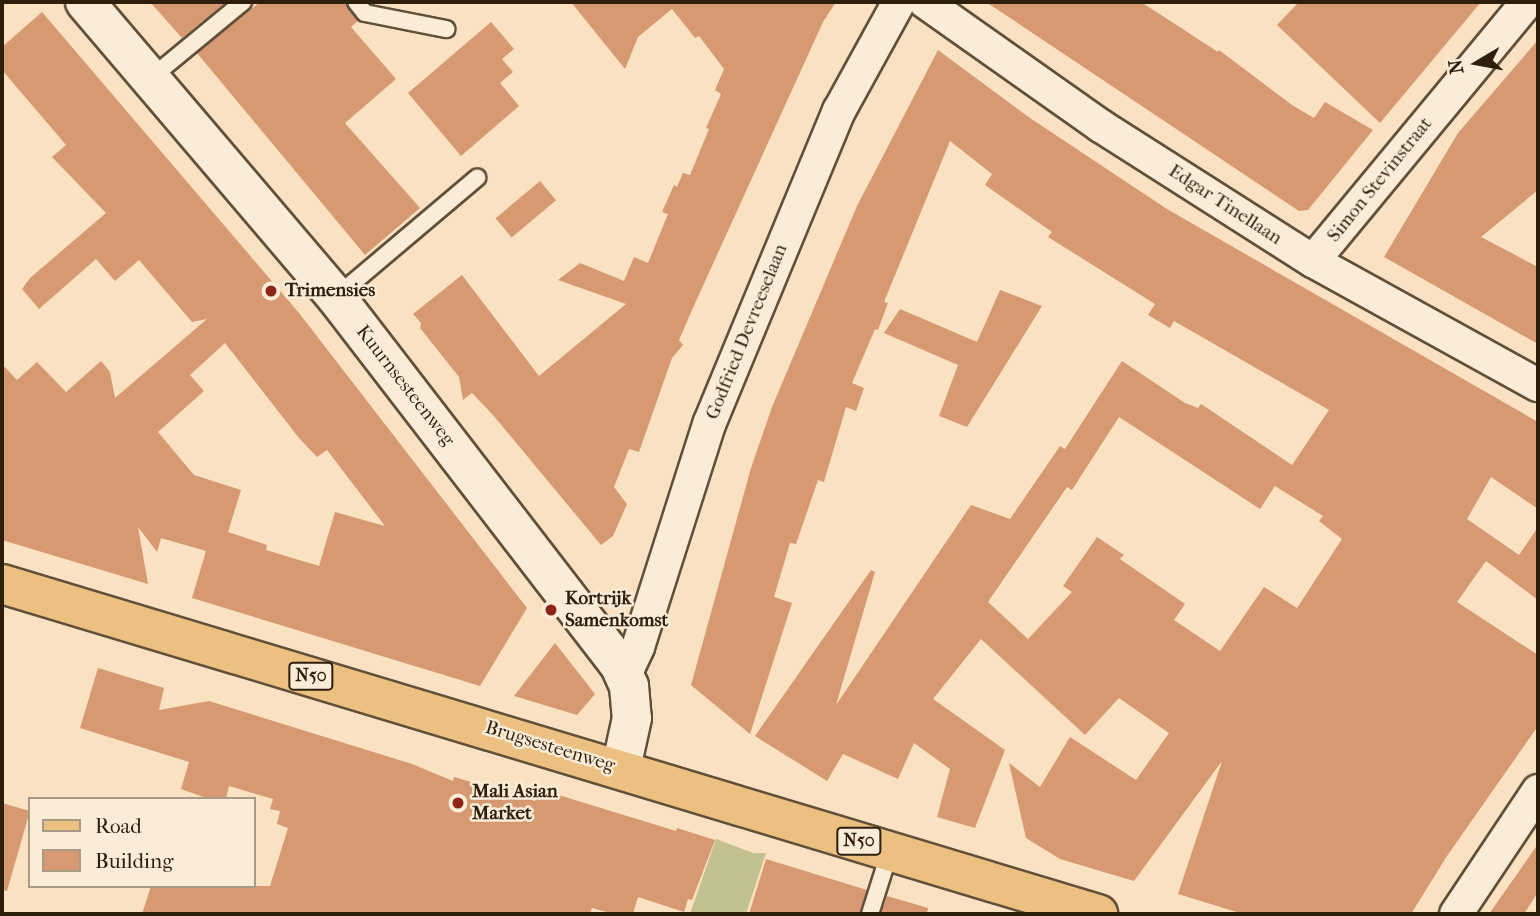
<!DOCTYPE html>
<html>
<head>
<meta charset="utf-8">
<style>
	body { margin:0 }
	#map { position:relative; width:1540px; height:916px; overflow:hidden; background:#f9e1c1; font-family:"IM FELL French Canon",serif }
	div>[style] { position:absolute }
	[style*='--x'] { left:calc(var(--x)*1px); top:calc(var(--y)*1px); width:calc(var(--w)*1px); rotate:calc(var(--a)*1deg) }
	.green>* { inset:0; background:#c3c18f }
	.building>* { inset:0; background:#d69972; transform-origin:0 0 }
	.roads { filter:drop-shadow(2px 0 #605039) drop-shadow(-2px 0 #605039) drop-shadow(0 2px #605039) drop-shadow(0 -2px #605039) }
	.service>* { height:16px; margin:-8px; padding:0 8px; transform-origin:8px; border-radius:8px; background:#fbecd7 }
	.minor>* { height:32px; margin:-16px; padding:0 16px; transform-origin:16px; border-radius:16px; background:#fbecd7 }
	.tertiary>* { height:38px; margin:-19px; padding:0 19px; transform-origin:19px; border-radius:19px; background:#fbecd7 }
	.primary>* { height:38px; margin:-19px; padding:0 19px; transform-origin:19px; border-radius:19px; background:#ecc080 }
	.dots>* { width:19px; height:19px; translate:-50% -50%; box-sizing:border-box; border:4px solid #fbecd7; border-radius:50% }
	span { translate:-50% -50%; white-space:nowrap; text-align:center; line-height:1.15; -webkit-text-stroke:5px #fbecd7; paint-order:stroke }
	.shield-label span { padding:2px 5px; background:#fbecd7; border:2px solid; border-radius:5px; -webkit-text-stroke-width:0 }
	.shield-label { font-size:18px; color:#2d1f0c; font-weight:700 }
	.street-label { font-size:19px; color:#2d1f0c }
	.poi-label { font-size:19px; color:#2d1f0c; font-weight:700 }
	.left { translate:0 -50%; text-align:left }
	.frame { position:absolute; inset:0; border:4px solid #2d1f0c; pointer-events:none }
	.legend { position:absolute; left:28px; top:797px; width:228px; height:91px; box-sizing:border-box; background:#fbecd7; border:2px solid #a99a86; margin:0; padding:9px 12px; list-style:none; font-size:21px; color:#2d1f0c }
	.legend li { display:flex; align-items:center; gap:14px; height:35px }
	.legend b { width:35px; border:2px solid #a99a86 }
	.north { position:absolute; left:1442px; top:28px; width:70px; height:70px; -webkit-text-stroke:5px #fbecd7; paint-order:stroke; rotate:260deg; font-size:19px; font-weight:700; line-height:28px; text-align:center; color:#2d1f0c }
	.north::after { content:''; display:block; margin:auto; width:24px; height:32px; background:#2d1f0c; clip-path:polygon(50% 0,100% 100%,50% 72%,0 100%) }
</style>
</head>
<body>
<div id="map">
	<div class="green">
		<div style="clip-path:polygon(716px 839px,753px 853px,766px 853px,746px 914px,690px 914px)"></div>
	</div>
	<div class="building">
		<div style="clip-path:polygon(150px 2px,226px 2px,182px 38px)"></div>
		<div style="clip-path:polygon(260px 2px,346px 2px,358px 21px,351px 27px,396px 79px,345px 123px,420px 208px,365px 255px,197px 53px)"></div>
		<div style="clip-path:polygon(571px 2px,836px 2px,823px 22px,692px 310px,679px 340px,683px 345px,672px 358px,639px 452px,629px 449px,614px 487px,627px 504px,613px 536px,601px 545px,493px 415px,472px 393px,463px 400px,459px 377px,420px 328px,421px 323px,413px 314px,462px 275px,539px 376px,626px 304px,558px 280px,580px 263px,624px 281px,634px 257px,648px 263px,668px 214px,662px 212px,674px 185px,677px 187px,683px 173px,690px 175px,709px 129px,706px 128px,721px 94px,715px 90px,724px 69px,699px 36px,695px 38px,672px 9px,638px 37px,625px 69px)"></div>
		<div style="clip-path:polygon(986px 2px,1141px 2px,1218px 52px,1219px 50px,1292px 105px,1314px 118px,1325px 102px,1373px 130px,1308px 210px,1299px 211px)"></div>
		<div style="clip-path:polygon(1299px 2px,1481px 2px,1380px 123px,1277px 25px)"></div>
		<div style="clip-path:polygon(evenodd,42px 12px,299px 313px,527px 608px,480px 686px,192px 598px,206px 551px,161px 538px,157px 552px,138px 527px,148px 584px,2px 540px,2px 364px,17px 380px,37px 362px,66px 392px,101px 361px,110px 372px,115px 398px,207px 319px,192px 322px,139px 260px,115px 281px,96px 259px,39px 309px,22px 289px,30px 278px,106px 213px,52px 157px,66px 145px,2px 70px,2px 47px,42px 12px,225px 343px,299px 438px,317px 457px,327px 450px,385px 526px,335px 512px,319px 566px,266px 550px,267px 545px,228px 532px,241px 490px,194px 475px,158px 432px,204px 391px,190px 375px,225px 343px)"></div>
		<div style="clip-path:polygon(491px 22px,514px 49px,502px 59px,513px 72px,500px 83px,519px 106px,461px 156px,408px 93px)"></div>
		<div style="clip-path:polygon(1538px 40px,1538px 190px,1481px 237px,1538px 267px,1538px 344px,1384px 257px,1458px 133px)"></div>
		<div style="clip-path:polygon(evenodd,938px 50px,1030px 118px,1167px 209px,1538px 422px,1538px 509px,1491px 477px,1467px 519px,1519px 555px,1538px 527px,1538px 600px,1486px 561px,1457px 602px,1538px 655px,1538px 726px,1447px 856px,1411px 914px,1243px 914px,1178px 894px,1222px 761px,1134px 881px,1060px 859px,1026px 838px,1009px 763px,1040px 787px,1070px 737px,1136px 780px,1169px 733px,1119px 698px,1085px 735px,981px 639px,933px 699px,1005px 750px,975px 828px,937px 817px,950px 769px,914px 743px,898px 779px,843px 754px,827px 781px,755px 736px,871px 570px,875px 572px,836px 705px,971px 505px,1010px 519px,1060px 446px,1065px 449px,1122px 361px,1185px 403px,1198px 408px,1201px 404px,1292px 465px,1329px 410px,1174px 321px,1170px 328px,1148px 315px,1155px 304px,1048px 237px,1052px 232px,985px 185px,992px 174px,950px 141px,884px 302px,888px 303px,878px 330px,875px 329px,852px 383px,864px 388px,856px 411px,846px 407px,824px 482px,818px 480px,796px 544px,790px 543px,774px 597px,792px 603px,750px 734px,691px 685px,751px 468px,772px 407px,857px 206px,938px 50px,1119px 417px,1260px 509px,1275px 486px,1323px 516px,1319px 521px,1342px 539px,1297px 608px,1264px 587px,1220px 651px,1174px 620px,1185px 604px,1120px 559px,1124px 555px,1097px 537px,1063px 586px,1072px 592px,1028px 639px,988px 602px,1067px 487px,1072px 490px,1119px 417px)"></div>
		<div style="left:540px;top:181px;width:25px;height:58px;rotate:50deg"></div>
		<div style="clip-path:polygon(1000px 290px,1042px 306px,967px 427px,939px 416px,958px 365px,884px 333px,900px 309px,977px 342px)"></div>
		<div style="clip-path:polygon(555px 643px,595px 694px,577px 715px,514px 696px)"></div>
		<div style="clip-path:polygon(98px 668px,164px 688px,159px 710px,209px 701px,412px 764px,453px 781px,454px 777px,535px 801px,539px 789px,676px 831px,677px 828px,715px 840px,692px 900px,688px 899px,684px 912px,638px 897px,633px 914px,614px 914px,592px 908px,590px 914px,142px 914px,151px 886px,270px 886px,288px 828px,277px 824px,280px 811px,270px 809px,273px 799px,229px 786px,226px 799px,209px 799px,181px 789px,189px 762px,80px 728px)"></div>
		<div style="clip-path:polygon(2px 803px,30px 811px,7px 891px,2px 890px)"></div>
		<div style="clip-path:polygon(1538px 844px,1538px 892px,1524px 914px,1489px 914px)"></div>
		<div style="clip-path:polygon(766px 859px,867px 890px,860px 914px,749px 914px)"></div>
		<div style="clip-path:polygon(887px 896px,928px 908px,927px 914px,881px 914px)"></div>
	</div>
	<div class="roads">
		<div class="service">
			<div style="--x:356;--y:2;--w:14;--a:51"></div>
			<div style="--x:365;--y:13;--w:83;--a:11.2"></div>
			<div style="--x:152;--y:77;--w:118;--a:-39.5"></div>
			<div style="--x:336;--y:297;--w:185;--a:-40.2"></div>
			<div style="--x:870;--y:914;--w:66;--a:-72.4"></div>
		</div>
		<div class="minor">
			<div style="--x:925;--y:2;--w:215;--a:35.2"></div>
			<div style="--x:1101;--y:126;--w:251;--a:32.5"></div>
			<div style="--x:1313;--y:261;--w:257;--a:28.9"></div>
			<div style="--x:1313;--y:261;--w:336;--a:-50.4"></div>
			<div style="--x:625;--y:675;--w:31;--a:-65"></div>
			<div style="--x:638;--y:647;--w:236;--a:-72.3"></div>
			<div style="--x:710;--y:422;--w:337;--a:-67.5"></div>
			<div style="--x:839;--y:111;--w:124;--a:-61.2"></div>
			<div style="--x:1456;--y:914;--w:148;--a:-56.3"></div>
		</div>
		<div class="tertiary">
			<div style="--x:85;--y:2;--w:387;--a:49.6"></div>
			<div style="--x:336;--y:297;--w:466;--a:52.4"></div>
			<div style="--x:620;--y:666;--w:22;--a:66"></div>
			<div style="--x:629;--y:686;--w:32;--a:85"></div>
			<div style="--x:632;--y:718;--w:51;--a:102.4"></div>
		</div>
		<div class="primary">
			<div style="--x:2;--y:584;--w:1145;--a:16.76"></div>
		</div>
	</div>
	<div class="dots">
		<div style="left:271px;top:291px;background:#8f2418"></div>
		<div style="left:551px;top:610px;background:#8f2418"></div>
		<div style="left:458px;top:803px;background:#8f2418"></div>
	</div>
	<div class="shield-label">
		<span style="left:311px;top:676px">N50</span>
		<span style="left:859px;top:841px">N50</span>
	</div>
	<div class="street-label">
		<span style="left:1380px;top:180px;rotate:-51deg">Simon Stevinstraat</span>
		<span style="left:1225px;top:205px;rotate:33deg">Edgar Tinellaan</span>
		<span style="left:747px;top:332px;rotate:-68deg">Godfried Devreeselaan</span>
		<span style="left:405px;top:386px;rotate:52deg">Kuurnsesteenweg</span>
		<span style="left:550px;top:747px;rotate:17deg">Brugsesteenweg</span>
	</div>
	<div class="poi-label">
		<span class="left" style="left:285px;top:291px">Trimensies</span>
		<span class="left" style="left:565px;top:610px">Kortrijk<br>Samenkomst</span>
		<span class="left" style="left:472px;top:803px">Mali Asian<br>Market</span>
	</div>
	<div class="frame"></div>
	<ul class="legend">
	<li><b style="height:9px;background:#ecc080"></b>Road</li>
	<li><b style="height:19px;background:#d69972"></b>Building</li>
	</ul>
	<div class="north">N</div>
</div>
</body>
</html>
